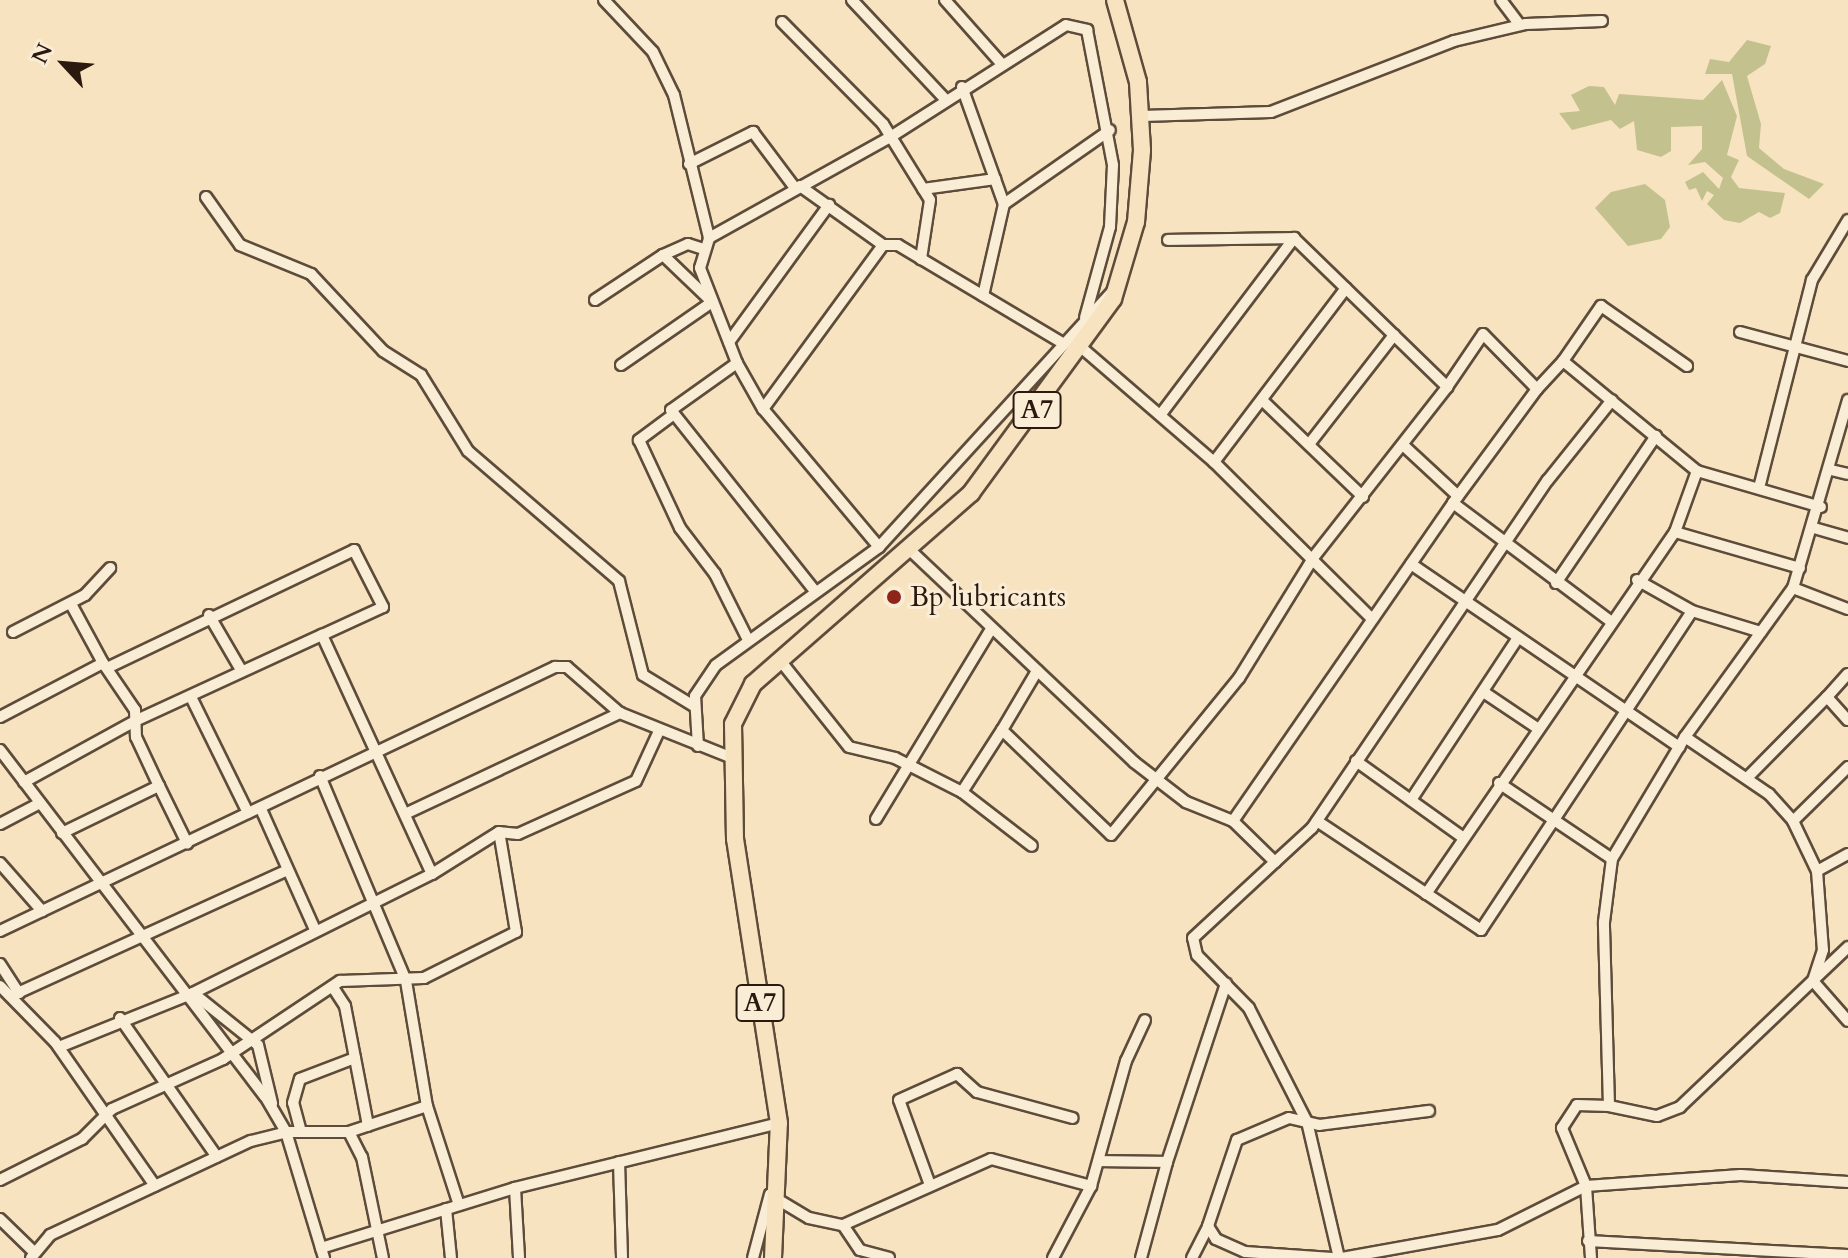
<!DOCTYPE html>
<html>
<head>
<meta charset="utf-8">
<style>
	body { margin:0 }
	#map { position:relative; width:1848px; height:1258px; overflow:hidden; background:#f8e3c0; font-family:Cardo,serif }
	div>[style] { position:absolute }
	[style*='--x'] { left:calc(var(--x)*1px); top:calc(var(--y)*1px); width:calc(var(--w)*1px); rotate:calc(var(--a)*1deg) }
	.green>* { inset:0; background:#c3c28e }
	.roads { filter:drop-shadow(2px 0 #5e4c3b) drop-shadow(-2px 0 #5e4c3b) drop-shadow(0 2px #5e4c3b) drop-shadow(0 -2px #5e4c3b) }
	.minor>* { height:10px; margin:-5px; padding:0 5px; transform-origin:5px; border-radius:5px; background:#faedd6 }
	.trunk>* { height:16px; margin:-8px; padding:0 8px; transform-origin:8px; border-radius:8px; background:#f8e3c0 }
	.dots>* { width:22px; height:22px; translate:-50% -50%; box-sizing:border-box; border:4px solid #faedd6; border-radius:50% }
	span { translate:-50% -50%; white-space:nowrap; text-align:center; line-height:1.15; -webkit-text-stroke:6px #faedd6; paint-order:stroke }
	.shield-label span { padding:2px 6px; background:#faedd6; border:2px solid; border-radius:6px; -webkit-text-stroke-width:0 }
	.shield-label { font-size:26px; color:#2b190f; font-weight:700 }
	.poi-label { font-size:28px; color:#2b190f }
	.left { translate:0 -50%; text-align:left }
	.north { position:absolute; left:24px; top:24px; width:80px; height:80px; -webkit-text-stroke:6px #faedd6; paint-order:stroke; rotate:296deg; font-size:22px; font-weight:700; line-height:32px; text-align:center; color:#2b190f }
	.north::after { content:''; display:block; margin:auto; width:28px; height:36px; background:#2b190f; clip-path:polygon(50% 0,100% 100%,50% 72%,0 100%) }
</style>
</head>
<body>
<div id="map">
	<div class="green">
		<div style="clip-path:polygon(1747px 40px,1771px 46px,1765px 64px,1747px 76px,1761px 124px,1759px 148px,1784px 169px,1824px 184px,1809px 199px,1747px 156px,1732px 74px,1705px 74px,1710px 59px,1729px 62px)"></div>
		<div style="clip-path:polygon(1722px 80px,1737px 116px,1727px 155px,1739px 160px,1731px 177px,1739px 188px,1785px 193px,1780px 213px,1770px 218px,1759px 212px,1740px 223px,1724px 220px,1707px 204px,1714px 195px,1707px 191px,1702px 201px,1696px 188px,1689px 190px,1685px 182px,1703px 172px,1719px 189px,1723px 178px,1705px 162px,1688px 165px,1702px 149px,1702px 126px,1671px 127px,1671px 151px,1661px 157px,1637px 150px,1634px 121px,1620px 129px,1611px 120px,1572px 130px,1559px 113px,1580px 111px,1571px 95px,1589px 86px,1604px 87px,1615px 105px,1619px 94px,1703px 100px)"></div>
		<div style="clip-path:polygon(1645px 184px,1665px 200px,1670px 227px,1661px 239px,1628px 246px,1595px 208px,1611px 192px)"></div>
	</div>
	<div class="roads">
		<div class="minor">
			<div style="--x:604;--y:0;--w:71;--a:46.7"></div>
			<div style="--x:653;--y:52;--w:48;--a:64"></div>
			<div style="--x:674;--y:95;--w:147;--a:76.2"></div>
			<div style="--x:852;--y:0;--w:136;--a:46.8"></div>
			<div style="--x:945;--y:0;--w:83;--a:48.4"></div>
			<div style="--x:1501;--y:0;--w:31;--a:53"></div>
			<div style="--x:782;--y:22;--w:144;--a:45.3"></div>
			<div style="--x:883;--y:124;--w:89;--a:58.3"></div>
			<div style="--x:930;--y:200;--w:60;--a:98.7"></div>
			<div style="--x:962;--y:87;--w:124;--a:70.3"></div>
			<div style="--x:1004;--y:204;--w:94;--a:102.9"></div>
			<div style="--x:1142;--y:116;--w:129;--a:-1.8"></div>
			<div style="--x:1271;--y:112;--w:196;--a:-21.2"></div>
			<div style="--x:1454;--y:41;--w:74;--a:-13.3"></div>
			<div style="--x:1526;--y:24;--w:76;--a:-2.3"></div>
			<div style="--x:689;--y:164;--w:72;--a:-26.6"></div>
			<div style="--x:753;--y:132;--w:70;--a:53.1"></div>
			<div style="--x:800;--y:186;--w:102;--a:35.4"></div>
			<div style="--x:923;--y:189;--w:73;--a:-7.9"></div>
			<div style="--x:206;--y:197;--w:59;--a:54.7"></div>
			<div style="--x:240;--y:245;--w:77;--a:22.2"></div>
			<div style="--x:311;--y:274;--w:105;--a:46.9"></div>
			<div style="--x:383;--y:351;--w:45;--a:32.3"></div>
			<div style="--x:421;--y:375;--w:89;--a:58.3"></div>
			<div style="--x:468;--y:451;--w:199;--a:40.7"></div>
			<div style="--x:619;--y:581;--w:97;--a:75.7"></div>
			<div style="--x:643;--y:675;--w:60;--a:31.3"></div>
			<div style="--x:1004;--y:204;--w:129;--a:-34.9"></div>
			<div style="--x:1168;--y:240;--w:126;--a:-0.9"></div>
			<div style="--x:1294;--y:238;--w:214;--a:44.2"></div>
			<div style="--x:1447;--y:387;--w:64;--a:-55.8"></div>
			<div style="--x:1483;--y:334;--w:77;--a:45.5"></div>
			<div style="--x:1537;--y:389;--w:38;--a:-47"></div>
			<div style="--x:1563;--y:361;--w:173;--a:39.4"></div>
			<div style="--x:1697;--y:471;--w:129;--a:16.2"></div>
			<div style="--x:595;--y:300;--w:82;--a:-33.5"></div>
			<div style="--x:663;--y:255;--w:27;--a:-24"></div>
			<div style="--x:688;--y:244;--w:13;--a:18"></div>
			<div style="--x:1740;--y:332;--w:112;--a:15"></div>
			<div style="--x:729;--y:342;--w:170;--a:-53.9"></div>
			<div style="--x:1082;--y:348;--w:174;--a:40.8"></div>
			<div style="--x:1214;--y:462;--w:220;--a:44.8"></div>
			<div style="--x:1563;--y:361;--w:67;--a:-55.4"></div>
			<div style="--x:1601;--y:306;--w:105;--a:34.9"></div>
			<div style="--x:737;--y:363;--w:81;--a:144.5"></div>
			<div style="--x:671;--y:410;--w:231;--a:51.5"></div>
			<div style="--x:621;--y:365;--w:111;--a:-34.7"></div>
			<div style="--x:712;--y:302;--w:68;--a:-136.2"></div>
			<div style="--x:1537;--y:389;--w:142;--a:126.4"></div>
			<div style="--x:1453;--y:503;--w:195;--a:36.9"></div>
			<div style="--x:1262;--y:400;--w:140;--a:43.8"></div>
			<div style="--x:763;--y:409;--w:203;--a:-53.8"></div>
			<div style="--x:883;--y:245;--w:15;--a:0"></div>
			<div style="--x:898;--y:245;--w:190;--a:30.8"></div>
			<div style="--x:674;--y:414;--w:44;--a:143.4"></div>
			<div style="--x:639;--y:440;--w:97;--a:65"></div>
			<div style="--x:680;--y:528;--w:58;--a:52.7"></div>
			<div style="--x:715;--y:574;--w:72;--a:63.4"></div>
			<div style="--x:1161;--y:414;--w:221;--a:-52.9"></div>
			<div style="--x:1310;--y:443;--w:137;--a:-52.1"></div>
			<div style="--x:1403;--y:445;--w:75;--a:42.8"></div>
			<div style="--x:1214;--y:462;--w:218;--a:-52.8"></div>
			<div style="--x:1831;--y:470;--w:17;--a:13"></div>
			<div style="--x:1759;--y:488;--w:215;--a:-75.7"></div>
			<div style="--x:1812;--y:280;--w:70;--a:-59"></div>
			<div style="--x:1814;--y:528;--w:35;--a:16"></div>
			<div style="--x:1675;--y:532;--w:130;--a:16.1"></div>
			<div style="--x:879;--y:547;--w:180;--a:-130"></div>
			<div style="--x:763;--y:409;--w:53;--a:-119.5"></div>
			<div style="--x:737;--y:363;--w:102;--a:-111.3"></div>
			<div style="--x:700;--y:268;--w:31;--a:-73"></div>
			<div style="--x:709;--y:238;--w:210;--a:-29.1"></div>
			<div style="--x:892;--y:136;--w:206;--a:-32.5"></div>
			<div style="--x:1066;--y:25;--w:22;--a:13"></div>
			<div style="--x:1087;--y:30;--w:137;--a:79.1"></div>
			<div style="--x:1113;--y:165;--w:62;--a:92.8"></div>
			<div style="--x:1110;--y:227;--w:94;--a:105.4"></div>
			<div style="--x:910;--y:550;--w:308;--a:43.4"></div>
			<div style="--x:1134;--y:762;--w:66;--a:37.6"></div>
			<div style="--x:1186;--y:802;--w:51;--a:22"></div>
			<div style="--x:1411;--y:564;--w:325;--a:34.3"></div>
			<div style="--x:1637;--y:580;--w:63;--a:29.4"></div>
			<div style="--x:1692;--y:611;--w:72;--a:16.9"></div>
			<div style="--x:1556;--y:583;--w:178;--a:-55.8"></div>
			<div style="--x:1793;--y:588;--w:59;--a:20.9"></div>
			<div style="--x:71;--y:604;--w:67;--a:61.5"></div>
			<div style="--x:209;--y:615;--w:64;--a:59.8"></div>
			<div style="--x:13;--y:632;--w:81;--a:-27.2"></div>
			<div style="--x:85;--y:595;--w:37;--a:-47"></div>
			<div style="--x:779;--y:659;--w:112;--a:51.5"></div>
			<div style="--x:849;--y:747;--w:47;--a:13.4"></div>
			<div style="--x:895;--y:758;--w:75;--a:26.9"></div>
			<div style="--x:962;--y:792;--w:74;--a:-57.2"></div>
			<div style="--x:1002;--y:730;--w:151;--a:43.9"></div>
			<div style="--x:1111;--y:835;--w:203;--a:-50.8"></div>
			<div style="--x:1239;--y:678;--w:141;--a:-58.3"></div>
			<div style="--x:1313;--y:558;--w:217;--a:-51.9"></div>
			<div style="--x:107;--y:668;--w:274;--a:-25.5"></div>
			<div style="--x:354;--y:550;--w:64;--a:63"></div>
			<div style="--x:383;--y:607;--w:67;--a:155.3"></div>
			<div style="--x:322;--y:635;--w:263;--a:65.3"></div>
			<div style="--x:1485;--y:693;--w:63;--a:33.9"></div>
			<div style="--x:191;--y:697;--w:129;--a:63.8"></div>
			<div style="--x:1827;--y:697;--w:31;--a:-48"></div>
			<div style="--x:0;--y:717;--w:116;--a:-27.7"></div>
			<div style="--x:103;--y:663;--w:57;--a:55.8"></div>
			<div style="--x:135;--y:710;--w:27;--a:88"></div>
			<div style="--x:136;--y:737;--w:54;--a:64.9"></div>
			<div style="--x:1002;--y:730;--w:69;--a:-59.3"></div>
			<div style="--x:1685;--y:737;--w:102;--a:34.2"></div>
			<div style="--x:1769;--y:794;--w:36;--a:48"></div>
			<div style="--x:698;--y:746;--w:50;--a:-93.4"></div>
			<div style="--x:695;--y:696;--w:37;--a:-56"></div>
			<div style="--x:716;--y:665;--w:201;--a:-35.9"></div>
			<div style="--x:879;--y:547;--w:345;--a:-47.6"></div>
			<div style="--x:0;--y:750;--w:436;--a:52.6"></div>
			<div style="--x:265;--y:1096;--w:42;--a:59.7"></div>
			<div style="--x:286;--y:1132;--w:132;--a:73.2"></div>
			<div style="--x:1356;--y:761;--w:130;--a:35.6"></div>
			<div style="--x:1848;--y:767;--w:77;--a:135.5"></div>
			<div style="--x:1793;--y:821;--w:55;--a:64.4"></div>
			<div style="--x:1817;--y:871;--w:79;--a:85.7"></div>
			<div style="--x:1823;--y:950;--w:33;--a:108"></div>
			<div style="--x:1813;--y:981;--w:53;--a:48.8"></div>
			<div style="--x:320;--y:776;--w:222;--a:67.2"></div>
			<div style="--x:406;--y:981;--w:127;--a:80.5"></div>
			<div style="--x:427;--y:1106;--w:104;--a:72.1"></div>
			<div style="--x:1748;--y:777;--w:112;--a:-45.4"></div>
			<div style="--x:1827;--y:697;--w:31;--a:48"></div>
			<div style="--x:24;--y:782;--w:129;--a:-28.8"></div>
			<div style="--x:137;--y:720;--w:204;--a:-24.7"></div>
			<div style="--x:1499;--y:783;--w:136;--a:33.9"></div>
			<div style="--x:962;--y:792;--w:88;--a:37.6"></div>
			<div style="--x:1411;--y:800;--w:194;--a:-56.6"></div>
			<div style="--x:261;--y:809;--w:133;--a:65.9"></div>
			<div style="--x:405;--y:814;--w:238;--a:-25.2"></div>
			<div style="--x:876;--y:819;--w:222;--a:-58.8"></div>
			<div style="--x:1317;--y:821;--w:197;--a:33.6"></div>
			<div style="--x:1481;--y:930;--w:382;--a:-56.5"></div>
			<div style="--x:0;--y:824;--w:45;--a:-27.7"></div>
			<div style="--x:62;--y:833;--w:108;--a:-25.9"></div>
			<div style="--x:159;--y:786;--w:64;--a:63.8"></div>
			<div style="--x:1275;--y:862;--w:50;--a:-42.6"></div>
			<div style="--x:1312;--y:828;--w:420;--a:-55.9"></div>
			<div style="--x:1548;--y:480;--w:102;--a:-51.3"></div>
			<div style="--x:0;--y:863;--w:64;--a:48.8"></div>
			<div style="--x:1817;--y:871;--w:35;--a:-29"></div>
			<div style="--x:1426;--y:894;--w:439;--a:-55.5"></div>
			<div style="--x:1675;--y:532;--w:65;--a:-70.2"></div>
			<div style="--x:0;--y:931;--w:615;--a:-25.44"></div>
			<div style="--x:555;--y:667;--w:12;--a:0"></div>
			<div style="--x:567;--y:667;--w:70;--a:41"></div>
			<div style="--x:620;--y:713;--w:118;--a:21.8"></div>
			<div style="--x:0;--y:964;--w:35;--a:57"></div>
			<div style="--x:0;--y:986;--w:78;--a:45.5"></div>
			<div style="--x:55;--y:1042;--w:175;--a:55.2"></div>
			<div style="--x:334;--y:989;--w:20;--a:57"></div>
			<div style="--x:345;--y:1006;--w:122;--a:79.1"></div>
			<div style="--x:193;--y:993;--w:267;--a:-26.5"></div>
			<div style="--x:432;--y:874;--w:79;--a:-32.1"></div>
			<div style="--x:499;--y:832;--w:19;--a:6"></div>
			<div style="--x:518;--y:834;--w:129;--a:-24.2"></div>
			<div style="--x:636;--y:781;--w:55;--a:-65.3"></div>
			<div style="--x:11;--y:996;--w:304;--a:-24.5"></div>
			<div style="--x:120;--y:1018;--w:169;--a:55.1"></div>
			<div style="--x:59;--y:1047;--w:144;--a:-21.9"></div>
			<div style="--x:193;--y:993;--w:83;--a:38.7"></div>
			<div style="--x:258;--y:1045;--w:60;--a:76.4"></div>
			<div style="--x:1609;--y:1106;--w:49;--a:11.8"></div>
			<div style="--x:1657;--y:1116;--w:25;--a:-21"></div>
			<div style="--x:1680;--y:1107;--w:232;--a:-43.6"></div>
			<div style="--x:301;--y:1132;--w:30;--a:-105"></div>
			<div style="--x:293;--y:1103;--w:25;--a:-74"></div>
			<div style="--x:300;--y:1079;--w:59;--a:-20.9"></div>
			<div style="--x:349;--y:1132;--w:28;--a:63"></div>
			<div style="--x:362;--y:1157;--w:103;--a:78.3"></div>
			<div style="--x:1099;--y:1161;--w:68;--a:0.8"></div>
			<div style="--x:1167;--y:1162;--w:188;--a:-71.7"></div>
			<div style="--x:619;--y:1162;--w:96;--a:88.2"></div>
			<div style="--x:0;--y:1180;--w:92;--a:-26.6"></div>
			<div style="--x:82;--y:1139;--w:42;--a:-45"></div>
			<div style="--x:112;--y:1109;--w:122;--a:-24.2"></div>
			<div style="--x:223;--y:1059;--w:141;--a:-33.7"></div>
			<div style="--x:340;--y:981;--w:84;--a:-2"></div>
			<div style="--x:424;--y:978;--w:103;--a:-26.6"></div>
			<div style="--x:516;--y:932;--w:101;--a:-99.6"></div>
			<div style="--x:930;--y:1185;--w:90;--a:-110"></div>
			<div style="--x:899;--y:1100;--w:64;--a:-24.1"></div>
			<div style="--x:957;--y:1074;--w:27;--a:42"></div>
			<div style="--x:977;--y:1092;--w:99;--a:15.2"></div>
			<div style="--x:515;--y:1188;--w:70;--a:86.7"></div>
			<div style="--x:777;--y:1199;--w:37;--a:31"></div>
			<div style="--x:809;--y:1218;--w:35;--a:12"></div>
			<div style="--x:843;--y:1225;--w:30;--a:56"></div>
			<div style="--x:860;--y:1250;--w:30;--a:15"></div>
			<div style="--x:446;--y:1209;--w:49;--a:84.2"></div>
			<div style="--x:0;--y:1219;--w:45;--a:44.1"></div>
			<div style="--x:843;--y:1225;--w:162;--a:-24"></div>
			<div style="--x:991;--y:1159;--w:104;--a:15.1"></div>
			<div style="--x:1588;--y:1241;--w:260;--a:3.1"></div>
			<div style="--x:321;--y:1248;--w:203;--a:-17.2"></div>
			<div style="--x:515;--y:1188;--w:272;--a:-13.8"></div>
			<div style="--x:31;--y:1258;--w:30;--a:-50"></div>
			<div style="--x:50;--y:1235;--w:222;--a:-25.1"></div>
			<div style="--x:251;--y:1141;--w:36;--a:-14"></div>
			<div style="--x:286;--y:1132;--w:63;--a:0"></div>
			<div style="--x:349;--y:1132;--w:82;--a:-18.4"></div>
			<div style="--x:753;--y:1258;--w:66;--a:-75.1"></div>
			<div style="--x:1053;--y:1258;--w:81;--a:-62.2"></div>
			<div style="--x:1091;--y:1186;--w:130;--a:-74.4"></div>
			<div style="--x:1126;--y:1061;--w:45;--a:-65.1"></div>
			<div style="--x:1141;--y:1258;--w:99;--a:-74.8"></div>
			<div style="--x:1192;--y:1258;--w:36;--a:-63"></div>
			<div style="--x:1332;--y:1258;--w:87;--a:-176.1"></div>
			<div style="--x:1245;--y:1252;--w:32;--a:-156"></div>
			<div style="--x:1216;--y:1239;--w:15;--a:-122"></div>
			<div style="--x:1208;--y:1226;--w:91;--a:-71.4"></div>
			<div style="--x:1237;--y:1140;--w:56;--a:-22.9"></div>
			<div style="--x:1289;--y:1118;--w:31;--a:13"></div>
			<div style="--x:1319;--y:1125;--w:111;--a:-7.3"></div>
			<div style="--x:1339;--y:1258;--w:140;--a:-103.2"></div>
			<div style="--x:1307;--y:1122;--w:128;--a:-117"></div>
			<div style="--x:1249;--y:1008;--w:74;--a:-134.5"></div>
			<div style="--x:1197;--y:955;--w:17;--a:-103"></div>
			<div style="--x:1193;--y:938;--w:112;--a:-42.8"></div>
			<div style="--x:1275;--y:862;--w:59;--a:-135.7"></div>
			<div style="--x:1233;--y:821;--w:387;--a:-55.3"></div>
			<div style="--x:1342;--y:1258;--w:158;--a:-10.2"></div>
			<div style="--x:1498;--y:1230;--w:98;--a:-26.6"></div>
			<div style="--x:1586;--y:1186;--w:155;--a:-4.1"></div>
			<div style="--x:1741;--y:1175;--w:107;--a:3.7"></div>
			<div style="--x:1591;--y:1258;--w:72;--a:-94"></div>
			<div style="--x:1586;--y:1186;--w:63;--a:-112.5"></div>
			<div style="--x:1562;--y:1128;--w:27;--a:-57"></div>
			<div style="--x:1577;--y:1105;--w:32;--a:2"></div>
			<div style="--x:1609;--y:1106;--w:184;--a:-91.6"></div>
			<div style="--x:1604;--y:922;--w:64;--a:-82.8"></div>
			<div style="--x:1612;--y:859;--w:142;--a:-59.1"></div>
			<div style="--x:1685;--y:737;--w:184;--a:-54.1"></div>
			<div style="--x:1793;--y:588;--w:196;--a:-73.7"></div>
		</div>
		<div class="trunk">
			<div style="--x:773;--y:1258;--w:135;--a:-87.5"></div>
			<div style="--x:779;--y:1123;--w:287;--a:-98.8"></div>
			<div style="--x:735;--y:839;--w:115;--a:-91"></div>
			<div style="--x:733;--y:724;--w:45;--a:-63.4"></div>
			<div style="--x:753;--y:684;--w:290;--a:-41.2"></div>
			<div style="--x:971;--y:493;--w:240;--a:-53.8"></div>
			<div style="--x:1113;--y:299;--w:80;--a:-73.4"></div>
			<div style="--x:1136;--y:222;--w:72;--a:-85.2"></div>
			<div style="--x:1142;--y:150;--w:68;--a:-93.4"></div>
			<div style="--x:1138;--y:82;--w:85;--a:-105.7"></div>
		</div>
	</div>
	<div class="dots">
		<div style="left:894px;top:597px;background:#8f2418"></div>
	</div>
	<div class="shield-label">
		<span style="left:1037px;top:410px">A7</span>
		<span style="left:760px;top:1003px">A7</span>
	</div>
	<div class="poi-label">
		<span class="left" style="left:910px;top:597px">Bp lubricants</span>
	</div>
	<div class="north">N</div>
</div>
</body>
</html>
